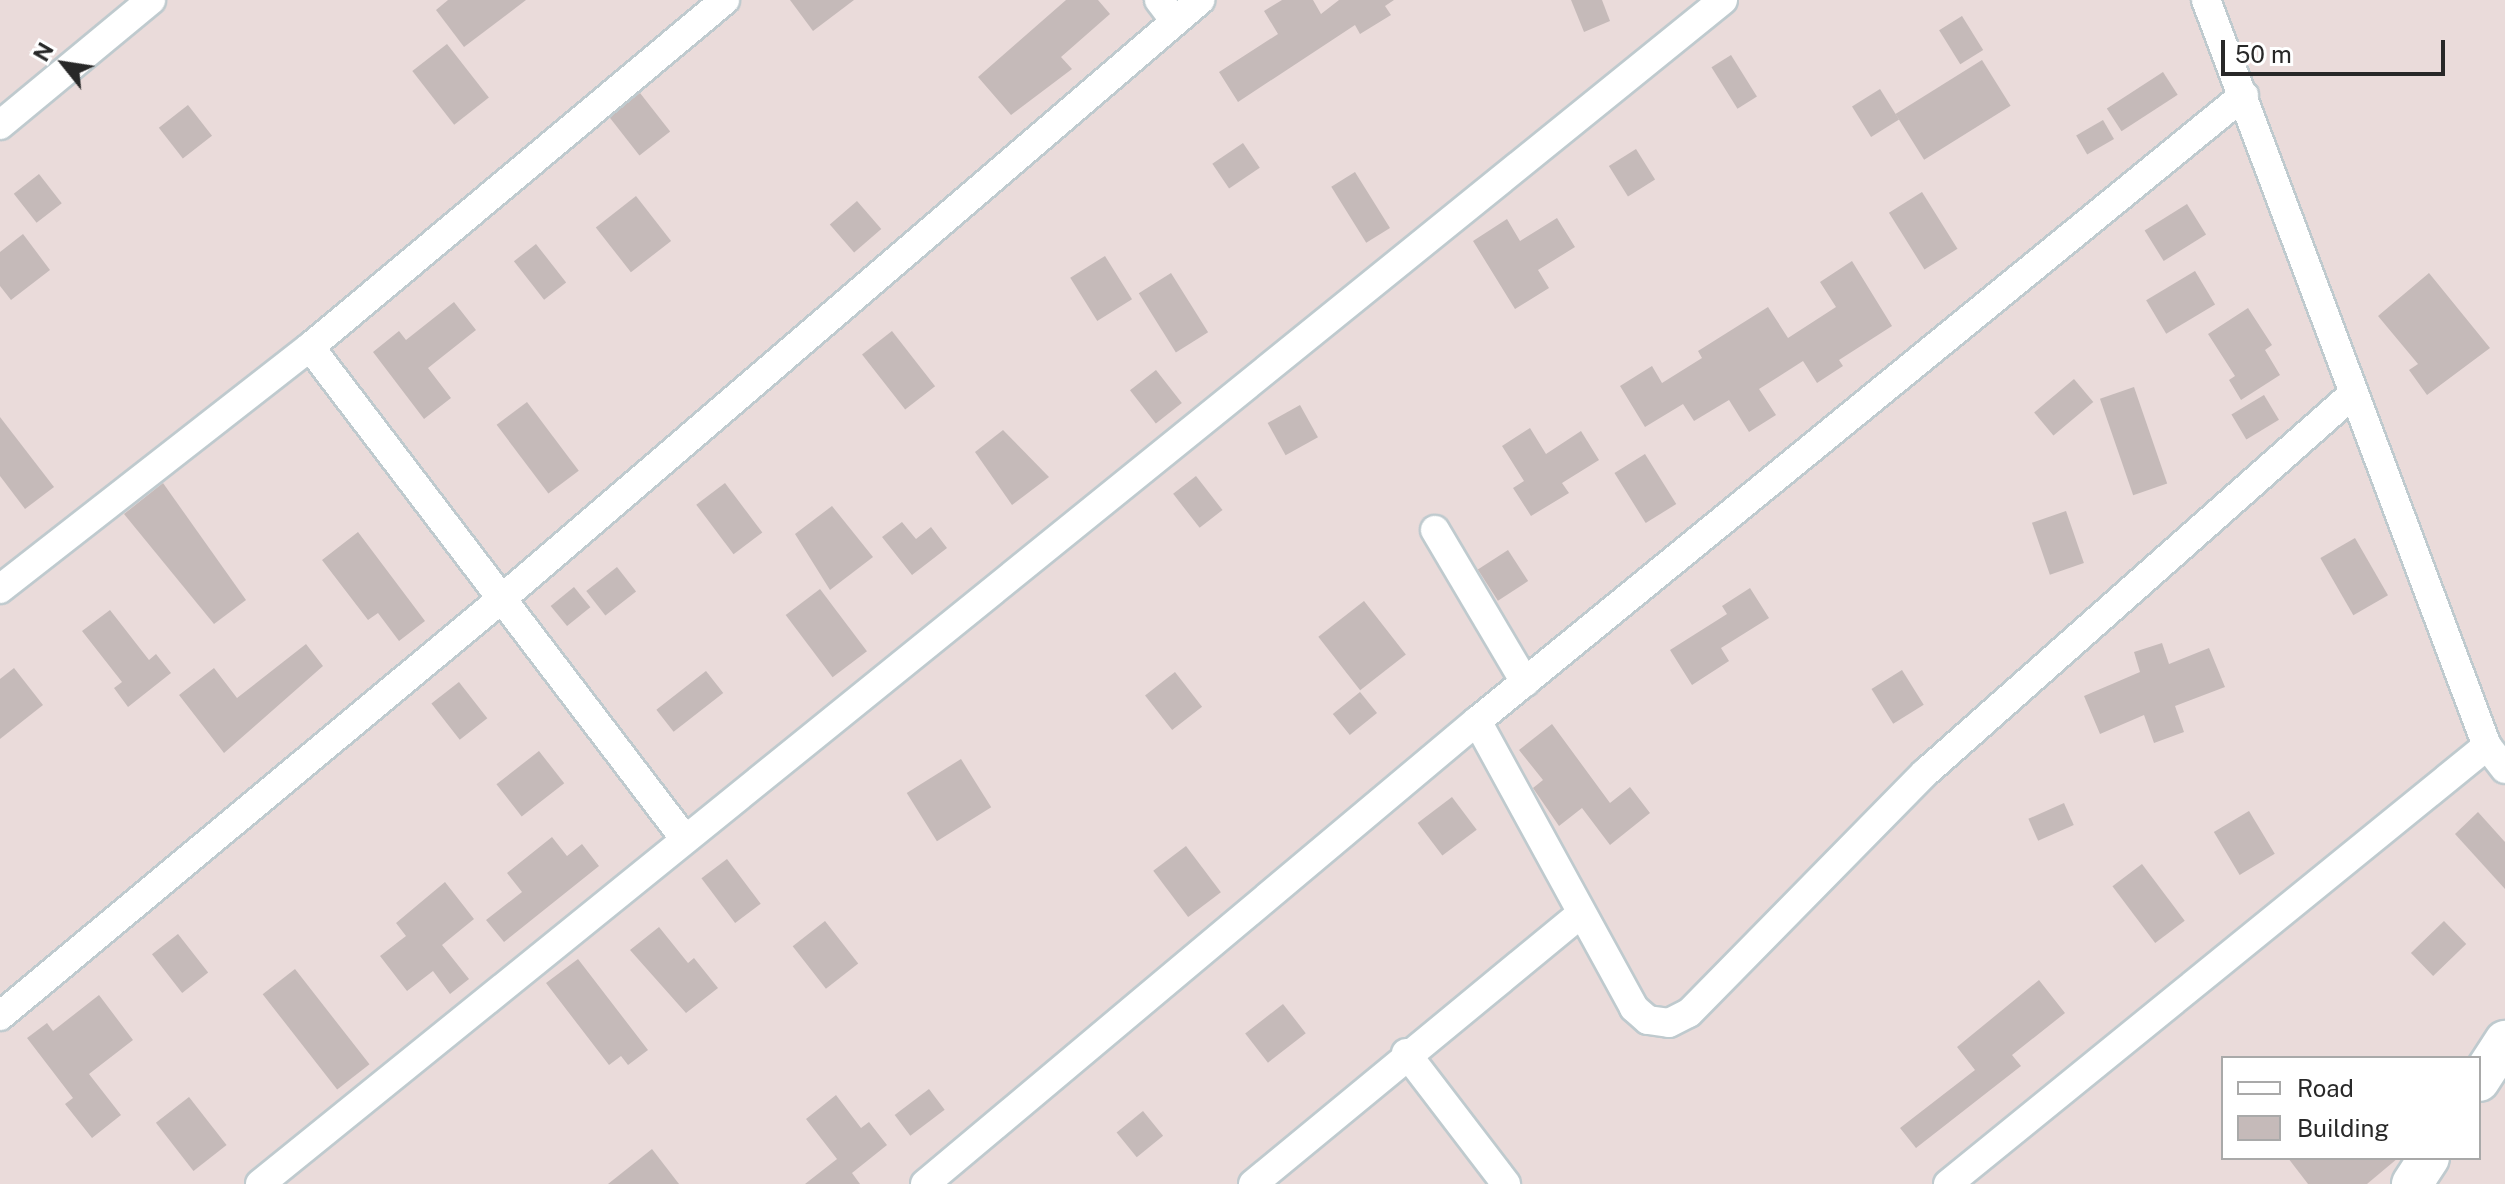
<!DOCTYPE html>
<html>
<head>
<meta charset="utf-8">
<style>
	body { margin:0 }
	#map { position:relative; width:2505px; height:1184px; overflow:hidden; background:#eadbda; font-family:"Public Sans",sans-serif }
	div>[style] { position:absolute }
	[style*='--x'] { left:calc(var(--x)*1px); top:calc(var(--y)*1px); width:calc(var(--w)*1px); rotate:calc(var(--a)*1deg) }
	.building>* { inset:0; background:#c5bab9; transform-origin:0 0 }
	.roads { filter:drop-shadow(2px 0 #bfcace) drop-shadow(-2px 0 #bfcace) drop-shadow(0 2px #bfcace) drop-shadow(0 -2px #bfcace) }
	.street>* { height:28px; margin:-14px; padding:0 14px; transform-origin:14px; border-radius:14px; background:#fff }
	.secondary>* { height:40px; margin:-20px; padding:0 20px; transform-origin:20px; border-radius:20px; background:#fff }
	span { translate:-50% -50%; white-space:nowrap; text-align:center; line-height:1.15; -webkit-text-stroke:6px #fff; paint-order:stroke }
	.legend { position:absolute; left:2221px; top:1056px; width:260px; height:104px; box-sizing:border-box; background:#fff; border:2px solid #a9a9a9; margin:0; padding:10px 14px; list-style:none; font-size:24px; color:#282828 }
	.legend li { display:flex; align-items:center; gap:16px; height:40px }
	.legend b { width:40px; border:2px solid #a9a9a9 }
	.north { position:absolute; left:24px; top:24px; width:80px; height:80px; -webkit-text-stroke:6px #fff; paint-order:stroke; rotate:300deg; font-size:22px; font-weight:700; line-height:32px; text-align:center; color:#282828 }
	.north::after { content:''; display:block; margin:auto; width:28px; height:36px; background:#282828; clip-path:polygon(50% 0,100% 100%,50% 72%,0 100%) }
	.scale { position:absolute; left:2221px; top:40px; width:224px; height:36px; box-sizing:border-box; border:4px solid #282828; border-top:0; padding-left:10px; font-size:24px; line-height:28px; white-space:nowrap; color:#282828; -webkit-text-stroke:6px #fff; paint-order:stroke }
</style>
</head>
<body>
<div id="map">
	<div class="building">
		<div style="clip-path:polygon(448px 0,526px 0,464px 47px,436px 10px)"></div>
		<div style="clip-path:polygon(790px 0,854px 0,813px 31px)"></div>
		<div style="clip-path:polygon(1066px 0,1098px 0,1110px 14px,1061px 57px,1072px 69px,1011px 115px,978px 77px)"></div>
		<div style="clip-path:polygon(1282px 0,1313px 0,1321px 14px,1339px 0,1394px 0,1385px 6px,1391px 15px,1360px 34px,1355px 25px,1238px 102px,1219px 72px,1278px 34px,1264px 11px)"></div>
		<div style="clip-path:polygon(1571px 0,1602px 0,1610px 21px,1584px 32px)"></div>
		<div style="left:1962px;top:16px;width:40px;height:27px;rotate:58deg"></div>
		<div style="left:447px;top:44px;width:68px;height:44px;rotate:52deg"></div>
		<div style="left:1731px;top:55px;width:49px;height:23px;rotate:58deg"></div>
		<div style="left:1982px;top:60px;width:54px;height:102px;rotate:58deg"></div>
		<div style="left:2163px;top:72px;width:27px;height:67px;rotate:57deg"></div>
		<div style="left:1880px;top:89px;width:36px;height:33px;rotate:58deg"></div>
		<div style="left:640px;top:93px;width:49px;height:39px;rotate:52deg"></div>
		<div style="left:188px;top:105px;width:39px;height:37px;rotate:52deg"></div>
		<div style="left:2103px;top:120px;width:22px;height:31px;rotate:60deg"></div>
		<div style="left:1243px;top:143px;width:30px;height:37px;rotate:56deg"></div>
		<div style="left:1636px;top:149px;width:36px;height:32px;rotate:58deg"></div>
		<div style="left:1355px;top:172px;width:66px;height:28px;rotate:58deg"></div>
		<div style="left:39px;top:174px;width:37px;height:32px;rotate:52deg"></div>
		<div style="left:1922px;top:192px;width:67px;height:39px;rotate:58deg"></div>
		<div style="left:636px;top:196px;width:57px;height:51px;rotate:52deg"></div>
		<div style="left:857px;top:201px;width:37px;height:36px;rotate:49deg"></div>
		<div style="left:2187px;top:204px;width:36px;height:50px;rotate:58deg"></div>
		<div style="clip-path:polygon(1557px 218px,1575px 247px,1538px 270px,1549px 288px,1515px 309px,1473px 241px,1507px 219px,1520px 241px)"></div>
		<div style="clip-path:polygon(23px 234px,50px 270px,11px 300px,0 286px,0 252px)"></div>
		<div style="left:536px;top:244px;width:49px;height:28px;rotate:52deg"></div>
		<div style="left:1105px;top:256px;width:51px;height:41px;rotate:58deg"></div>
		<div style="clip-path:polygon(1852px 261px,1892px 326px,1839px 360px,1843px 366px,1817px 383px,1803px 361px,1759px 389px,1776px 415px,1749px 432px,1729px 400px,1694px 421px,1683px 404px,1645px 427px,1620px 386px,1652px 366px,1662px 383px,1702px 358px,1698px 351px,1768px 307px,1788px 338px,1836px 307px,1820px 282px)"></div>
		<div style="left:2195px;top:271px;width:39px;height:57px;rotate:59deg"></div>
		<div style="left:1171px;top:273px;width:70px;height:38px;rotate:58deg"></div>
		<div style="clip-path:polygon(2429px 273px,2490px 348px,2427px 395px,2409px 370px,2418px 364px,2378px 316px)"></div>
		<div style="clip-path:polygon(454px 302px,476px 330px,428px 368px,451px 398px,424px 419px,373px 352px,399px 331px,406px 340px)"></div>
		<div style="clip-path:polygon(2248px 308px,2272px 345px,2265px 350px,2280px 375px,2241px 400px,2229px 380px,2235px 376px,2208px 334px)"></div>
		<div style="left:892px;top:331px;width:70px;height:38px;rotate:52deg"></div>
		<div style="left:1156px;top:370px;width:42px;height:33px;rotate:52deg"></div>
		<div style="left:2074px;top:379px;width:30px;height:52px;rotate:50deg"></div>
		<div style="left:2134px;top:387px;width:102px;height:36px;rotate:71deg"></div>
		<div style="left:2264px;top:395px;width:29px;height:38px;rotate:59deg"></div>
		<div style="left:527px;top:402px;width:86px;height:38px;rotate:53deg"></div>
		<div style="left:1300px;top:405px;width:37px;height:37px;rotate:61deg"></div>
		<div style="clip-path:polygon(0 417px,54px 487px,25px 509px,0 476px)"></div>
		<div style="clip-path:polygon(1530px 428px,1546px 454px,1581px 431px,1599px 460px,1562px 483px,1569px 493px,1531px 516px,1513px 488px,1524px 481px,1502px 446px)"></div>
		<div style="clip-path:polygon(1003px 430px,1049px 477px,1012px 505px,975px 452px)"></div>
		<div style="left:1645px;top:454px;width:59px;height:36px;rotate:58deg"></div>
		<div style="left:1196px;top:476px;width:43px;height:29px;rotate:52deg"></div>
		<div style="clip-path:polygon(163px 483px,246px 600px,214px 624px,124px 514px)"></div>
		<div style="left:725px;top:483px;width:62px;height:36px;rotate:53deg"></div>
		<div style="clip-path:polygon(832px 506px,873px 557px,830px 590px,795px 534px)"></div>
		<div style="left:2066px;top:511px;width:55px;height:36px;rotate:71deg"></div>
		<div style="clip-path:polygon(902px 522px,916px 539px,931px 527px,947px 548px,912px 575px,882px 537px)"></div>
		<div style="clip-path:polygon(358px 532px,425px 621px,399px 641px,378px 613px,368px 620px,322px 560px)"></div>
		<div style="left:2355px;top:538px;width:66px;height:40px;rotate:60deg"></div>
		<div style="left:1508px;top:550px;width:37px;height:36px;rotate:57deg"></div>
		<div style="left:617px;top:567px;width:31px;height:39px;rotate:52deg"></div>
		<div style="left:574px;top:587px;width:26px;height:30px;rotate:51deg"></div>
		<div style="clip-path:polygon(1750px 588px,1769px 618px,1721px 648px,1729px 661px,1692px 685px,1670px 650px,1727px 614px,1722px 606px)"></div>
		<div style="left:820px;top:589px;width:78px;height:43px;rotate:53deg"></div>
		<div style="left:1364px;top:601px;width:68px;height:58px;rotate:52deg"></div>
		<div style="clip-path:polygon(110px 610px,149px 660px,156px 654px,171px 673px,128px 707px,114px 688px,122px 682px,82px 631px)"></div>
		<div style="clip-path:polygon(2162px 643px,2169px 664px,2209px 648px,2225px 687px,2175px 706px,2184px 732px,2154px 743px,2144px 715px,2100px 734px,2084px 696px,2140px 672px,2134px 652px)"></div>
		<div style="clip-path:polygon(306px 644px,323px 666px,224px 753px,179px 695px,214px 668px,237px 698px)"></div>
		<div style="clip-path:polygon(14px 668px,43px 705px,0 739px,0 679px)"></div>
		<div style="left:1902px;top:670px;width:41px;height:36px;rotate:58deg"></div>
		<div style="left:706px;top:671px;width:28px;height:63px;rotate:52deg"></div>
		<div style="left:1175px;top:672px;width:44px;height:38px;rotate:52deg"></div>
		<div style="left:459px;top:682px;width:46px;height:35px;rotate:52deg"></div>
		<div style="left:1360px;top:692px;width:27px;height:35px;rotate:51deg"></div>
		<div style="clip-path:polygon(1552px 724px,1610px 803px,1630px 787px,1650px 813px,1610px 845px,1582px 808px,1559px 826px,1533px 788px,1543px 780px,1519px 750px)"></div>
		<div style="left:539px;top:751px;width:41px;height:54px;rotate:52deg"></div>
		<div style="left:961px;top:759px;width:57px;height:64px;rotate:58deg"></div>
		<div style="left:1452px;top:797px;width:41px;height:43px;rotate:53deg"></div>
		<div style="left:2064px;top:803px;width:24px;height:39px;rotate:66deg"></div>
		<div style="left:2249px;top:811px;width:50px;height:41px;rotate:59deg"></div>
		<div style="clip-path:polygon(2478px 812px,2505px 842px,2505px 889px,2455px 834px)"></div>
		<div style="clip-path:polygon(552px 837px,567px 856px,582px 844px,599px 866px,504px 942px,486px 920px,522px 892px,507px 873px)"></div>
		<div style="left:1186px;top:846px;width:58px;height:41px;rotate:53deg"></div>
		<div style="left:727px;top:859px;width:56px;height:32px;rotate:53deg"></div>
		<div style="left:2142px;top:864px;width:71px;height:37px;rotate:53deg"></div>
		<div style="clip-path:polygon(445px 882px,474px 919px,442px 945px,469px 979px,450px 994px,433px 971px,407px 991px,380px 956px,406px 936px,396px 923px)"></div>
		<div style="left:825px;top:921px;width:54px;height:41px;rotate:52deg"></div>
		<div style="left:2444px;top:921px;width:32px;height:46px;rotate:46deg"></div>
		<div style="clip-path:polygon(659px 927px,688px 963px,694px 958px,718px 988px,686px 1013px,630px 950px)"></div>
		<div style="left:178px;top:934px;width:49px;height:33px;rotate:52deg"></div>
		<div style="clip-path:polygon(578px 959px,648px 1050px,628px 1065px,621px 1056px,609px 1065px,546px 983px)"></div>
		<div style="left:295px;top:969px;width:121px;height:41px;rotate:52deg"></div>
		<div style="clip-path:polygon(2039px 980px,2065px 1013px,2012px 1055px,2021px 1066px,1916px 1148px,1900px 1128px,1975px 1070px,1957px 1047px)"></div>
		<div style="clip-path:polygon(99px 995px,133px 1040px,89px 1074px,121px 1115px,92px 1138px,65px 1104px,73px 1098px,27px 1038px,47px 1023px,53px 1031px)"></div>
		<div style="left:1283px;top:1004px;width:37px;height:48px;rotate:52deg"></div>
		<div style="left:929px;top:1089px;width:26px;height:43px;rotate:53deg"></div>
		<div style="clip-path:polygon(836px 1095px,861px 1128px,869px 1122px,887px 1145px,852px 1173px,860px 1184px,805px 1184px,837px 1159px,806px 1119px)"></div>
		<div style="left:189px;top:1097px;width:61px;height:42px;rotate:52deg"></div>
		<div style="left:1143px;top:1111px;width:32px;height:34px;rotate:51deg"></div>
		<div style="clip-path:polygon(652px 1149px,679px 1184px,608px 1184px)"></div>
		<div style="clip-path:polygon(2288px 1158px,2398px 1158px,2367px 1184px,2308px 1184px)"></div>
	</div>
	<div class="roads">
		<div class="street">
			<div style="--x:1159;--y:0;--w:25;--a:53"></div>
			<div style="--x:2206;--y:0;--w:797;--a:69.36"></div>
			<div style="--x:2487;--y:746;--w:29;--a:52"></div>
			<div style="--x:0;--y:125;--w:196;--a:-39.6"></div>
			<div style="--x:310;--y:347;--w:619;--a:52.69"></div>
			<div style="--x:1435;--y:530;--w:177;--a:59.4"></div>
			<div style="--x:0;--y:589;--w:393;--a:-38"></div>
			<div style="--x:310;--y:347;--w:541;--a:-39.9"></div>
			<div style="--x:1477;--y:721;--w:327;--a:61.3"></div>
			<div style="--x:1634;--y:1008;--w:18;--a:41"></div>
			<div style="--x:1648;--y:1020;--w:21;--a:8"></div>
			<div style="--x:1669;--y:1023;--w:22;--a:-27"></div>
			<div style="--x:1689;--y:1013;--w:337;--a:-45.5"></div>
			<div style="--x:1925;--y:773;--w:572;--a:-41.53"></div>
			<div style="--x:0;--y:1016;--w:657;--a:-39.75"></div>
			<div style="--x:505;--y:596;--w:916;--a:-40.61"></div>
			<div style="--x:1406;--y:1053;--w:165;--a:52.6"></div>
			<div style="--x:260;--y:1184;--w:1882;--a:-38.98"></div>
			<div style="--x:925;--y:1184;--w:720;--a:-39.99"></div>
			<div style="--x:1477;--y:721;--w:990;--a:-39.22"></div>
			<div style="--x:1253;--y:1184;--w:421;--a:-39.5"></div>
			<div style="--x:1948;--y:1184;--w:695;--a:-39.1"></div>
		</div>
		<div class="secondary">
			<div style="--x:2479;--y:1081;--w:48;--a:-57"></div>
			<div style="--x:2412;--y:1184;--w:31;--a:-57"></div>
		</div>
	</div>
	<ul class="legend">
	<li><b style="height:10px;background:#fff"></b>Road</li>
	<li><b style="height:22px;background:#c5bab9"></b>Building</li>
	</ul>
	<div class="north">N</div>
	<div class="scale">50 m</div>
</div>
</body>
</html>
